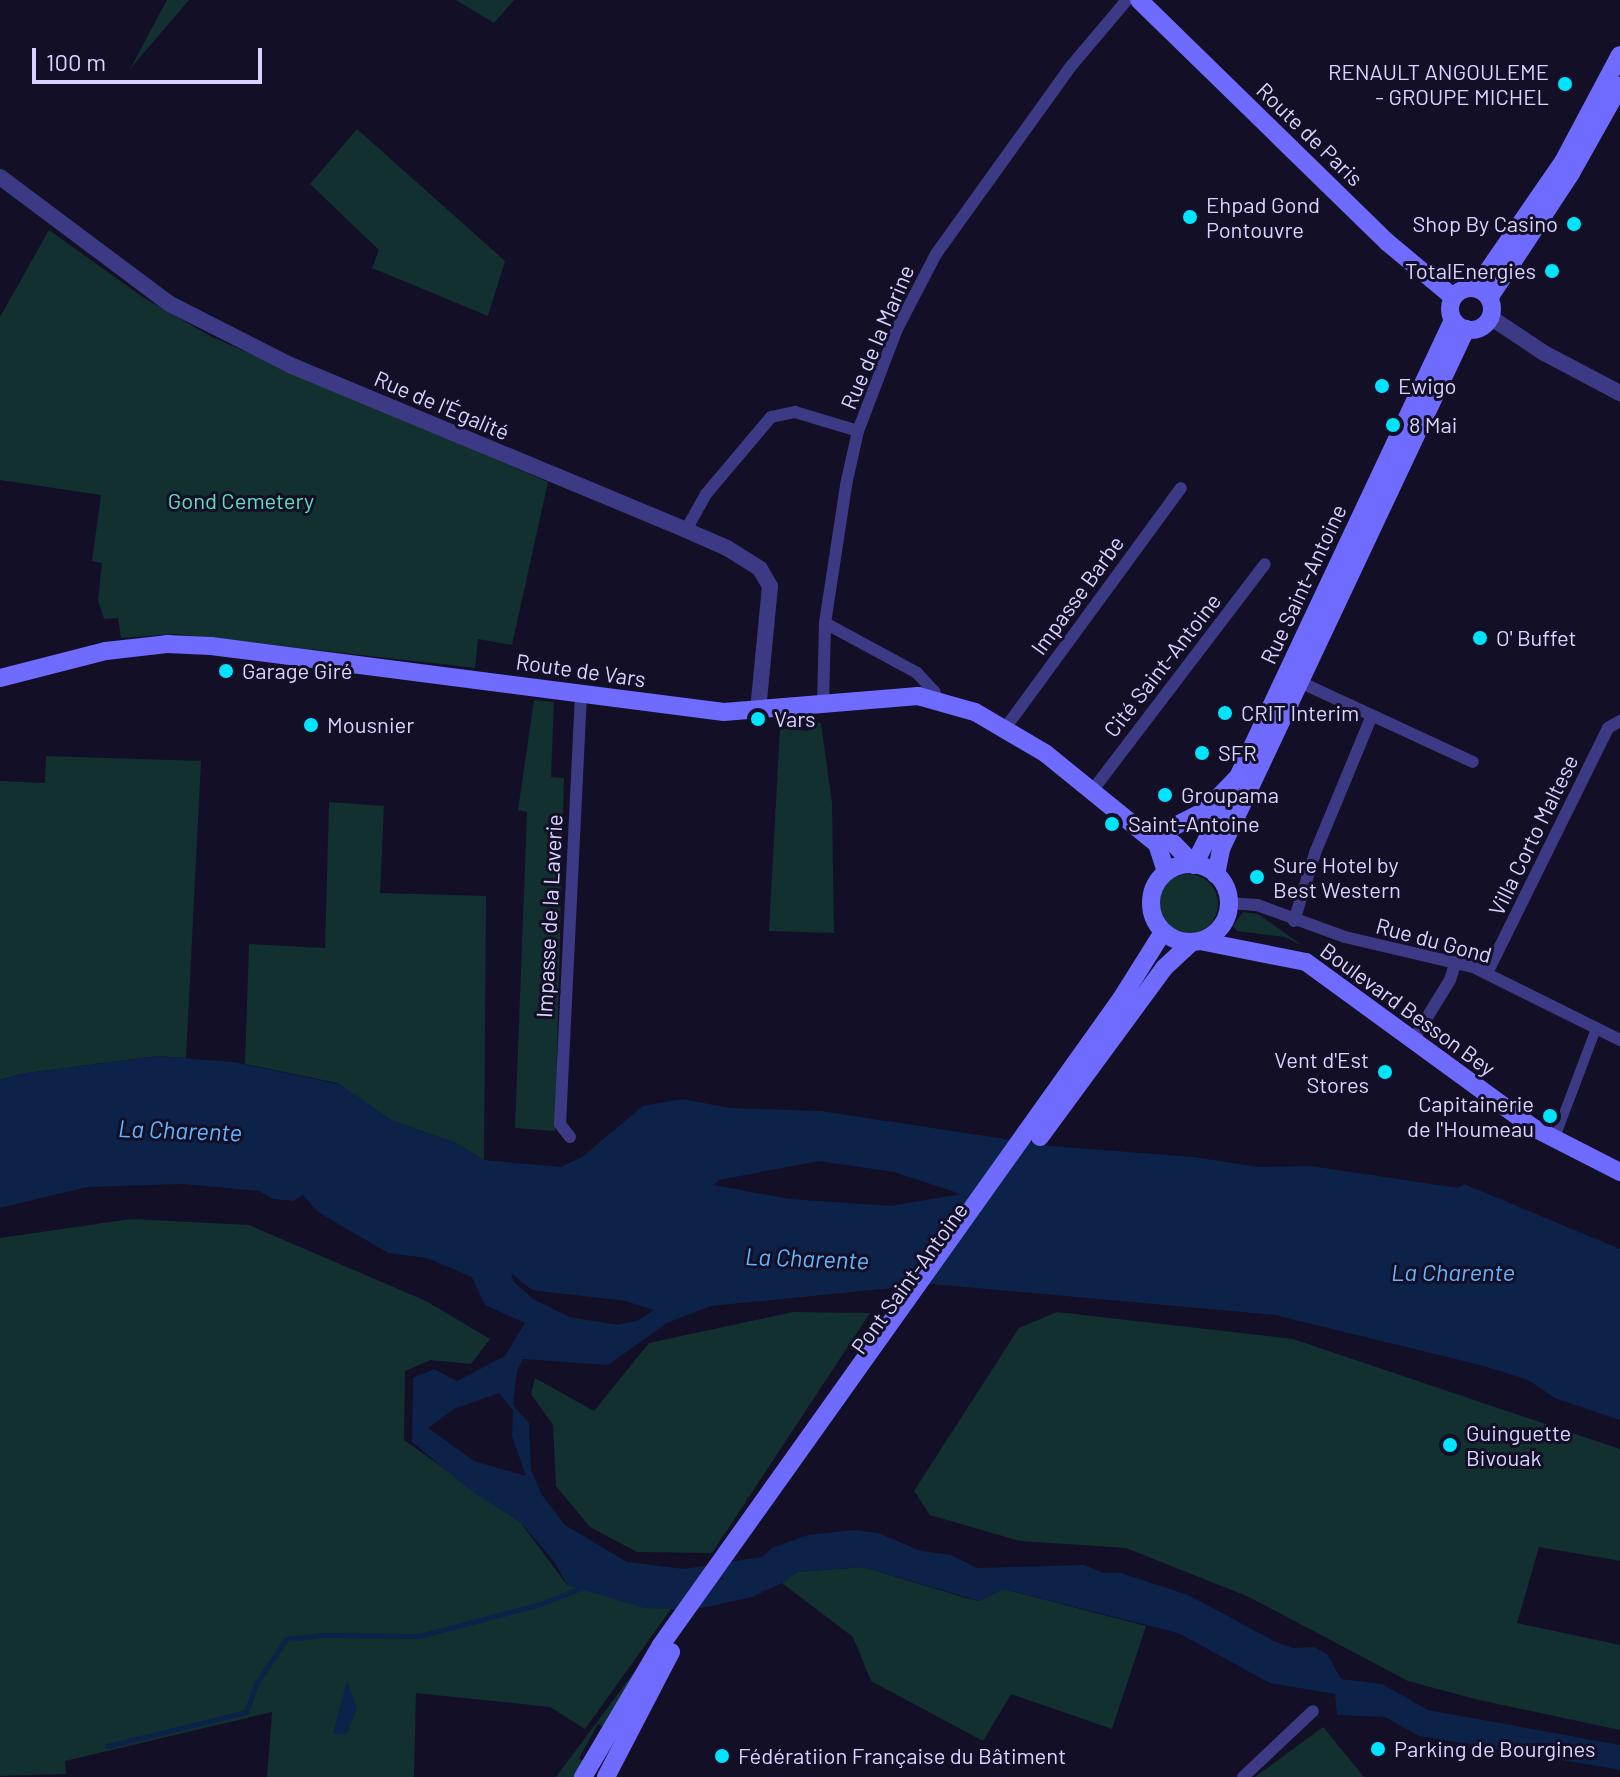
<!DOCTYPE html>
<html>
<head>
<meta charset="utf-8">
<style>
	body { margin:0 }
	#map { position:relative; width:1620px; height:1777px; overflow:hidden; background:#130f26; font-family:Barlow,sans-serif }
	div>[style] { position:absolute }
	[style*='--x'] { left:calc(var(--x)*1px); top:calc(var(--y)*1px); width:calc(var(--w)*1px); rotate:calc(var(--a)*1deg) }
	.green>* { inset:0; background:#12302f }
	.round { border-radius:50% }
	.water>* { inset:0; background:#0c2248 }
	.stream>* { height:5px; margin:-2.5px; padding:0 2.5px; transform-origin:2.5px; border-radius:2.5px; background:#0c2248 }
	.pedestrian>* { height:10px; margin:-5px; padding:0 5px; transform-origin:5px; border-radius:5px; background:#3d3a85 }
	.minor>* { height:12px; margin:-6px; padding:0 6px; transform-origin:6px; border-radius:6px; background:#3d3a85 }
	.tertiary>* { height:16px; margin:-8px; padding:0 8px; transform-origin:8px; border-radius:8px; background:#3d3a85 }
	.secondary>* { height:18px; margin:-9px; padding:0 9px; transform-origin:9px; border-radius:9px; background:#6f6bff }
	.secondary>.ring { margin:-9px; padding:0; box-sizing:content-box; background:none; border:18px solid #6f6bff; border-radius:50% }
	.dots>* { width:22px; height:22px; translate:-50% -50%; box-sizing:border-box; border:4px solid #130f26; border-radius:50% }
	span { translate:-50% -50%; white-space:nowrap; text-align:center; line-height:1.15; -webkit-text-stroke:6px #130f26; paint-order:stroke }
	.poi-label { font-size:22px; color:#d9d4ff }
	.right { translate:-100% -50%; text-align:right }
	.left { translate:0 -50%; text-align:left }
	.street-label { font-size:22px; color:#d9d4ff }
	.park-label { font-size:22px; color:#5fe0c0 }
	.water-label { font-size:24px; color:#62b6ff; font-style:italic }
	.scale { position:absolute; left:32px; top:48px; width:230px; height:36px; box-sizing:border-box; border:4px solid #d9d4ff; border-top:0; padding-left:10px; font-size:24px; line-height:28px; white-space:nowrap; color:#d9d4ff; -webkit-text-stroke:6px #130f26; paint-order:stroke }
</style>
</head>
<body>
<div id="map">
	<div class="green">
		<div style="clip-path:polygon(167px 0,189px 0,130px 69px)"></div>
		<div style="clip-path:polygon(456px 0,514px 0,494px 23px)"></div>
		<div style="clip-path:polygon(357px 129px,505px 261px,488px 316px,372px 268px,379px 250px,310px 184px)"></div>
		<div style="clip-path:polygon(49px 230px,144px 298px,212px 337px,548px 482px,512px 645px,478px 639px,475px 668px,176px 634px,121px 638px,118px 618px,104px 619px,98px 600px,102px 563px,92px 561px,101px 495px,0 480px,0 317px)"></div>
		<div style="clip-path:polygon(534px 700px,554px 702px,551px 777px,564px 778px,555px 1131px,515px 1128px,527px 812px,518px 810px)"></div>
		<div style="clip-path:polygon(811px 722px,821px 723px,832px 803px,834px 933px,769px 931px,780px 728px,808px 731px)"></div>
		<div style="clip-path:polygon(46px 756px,201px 761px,186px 1058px,157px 1056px,20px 1074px,0 1080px,0 781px,45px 783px)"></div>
		<div style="clip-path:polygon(329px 802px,384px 806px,380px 893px,486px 896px,484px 1160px,456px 1143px,393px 1121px,337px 1083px,245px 1064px,249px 944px,325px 948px)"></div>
		<div class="round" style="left:1158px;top:874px;width:60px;height:60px"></div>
		<div style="clip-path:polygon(1243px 912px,1258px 914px,1303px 946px,1285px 937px,1237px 931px,1233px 926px)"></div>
		<div style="clip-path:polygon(131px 1219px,249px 1225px,426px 1301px,490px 1339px,471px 1364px,431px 1360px,405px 1371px,404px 1440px,521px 1523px,567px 1585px,671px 1609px,585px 1729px,550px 1707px,416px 1693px,414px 1777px,267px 1777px,272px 1712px,65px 1761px,66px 1774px,0 1776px,0 1238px)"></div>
		<div style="clip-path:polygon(793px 1312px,870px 1313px,712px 1553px,637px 1552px,590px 1527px,556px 1486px,553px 1425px,531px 1394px,535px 1378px,594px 1411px,649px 1343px)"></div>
		<div style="clip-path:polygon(1057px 1312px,1293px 1339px,1620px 1449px,1620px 1561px,1539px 1547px,1517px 1623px,1620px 1645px,1620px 1730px,1475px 1699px,1408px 1681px,1249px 1597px,1126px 1548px,1020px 1541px,930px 1515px,914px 1491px,1019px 1328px)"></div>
		<div style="clip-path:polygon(863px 1567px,966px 1598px,979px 1601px,1003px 1589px,1146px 1626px,1112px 1729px,1011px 1694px,983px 1741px,871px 1681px,853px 1637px,782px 1583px,797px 1572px)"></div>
		<div style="clip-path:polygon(635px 1671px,636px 1675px,603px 1727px,598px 1724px,579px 1758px,584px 1763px,575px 1777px,556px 1777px)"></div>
		<div style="clip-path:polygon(1323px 1727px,1364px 1777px,1255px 1777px)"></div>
	</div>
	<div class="water">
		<div style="clip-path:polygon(evenodd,157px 1056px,233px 1062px,339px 1084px,393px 1121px,456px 1143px,484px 1160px,561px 1167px,582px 1157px,643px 1106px,683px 1099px,729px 1108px,821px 1111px,1051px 1146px,1193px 1157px,1259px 1167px,1311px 1166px,1458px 1188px,1464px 1184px,1620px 1249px,1620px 1420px,1555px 1398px,1528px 1380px,1484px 1366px,1275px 1315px,932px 1284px,711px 1306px,667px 1323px,608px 1365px,523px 1359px,517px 1371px,513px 1405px,529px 1423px,531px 1470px,542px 1495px,565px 1525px,627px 1562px,684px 1569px,762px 1557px,772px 1548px,808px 1535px,855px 1530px,878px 1533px,921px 1551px,951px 1555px,977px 1568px,1084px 1565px,1104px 1573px,1121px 1573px,1188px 1595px,1276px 1642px,1293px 1648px,1314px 1647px,1327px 1654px,1341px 1679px,1382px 1684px,1428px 1710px,1620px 1745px,1620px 1770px,1419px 1736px,1385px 1717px,1337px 1715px,1335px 1694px,1270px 1683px,1178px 1633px,1003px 1589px,979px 1601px,863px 1567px,797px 1572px,782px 1583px,752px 1597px,692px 1610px,644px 1608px,567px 1585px,554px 1561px,521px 1523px,470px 1490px,412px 1442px,413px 1378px,434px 1369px,457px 1381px,505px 1356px,525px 1323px,485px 1305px,472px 1277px,427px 1258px,388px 1253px,318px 1212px,303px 1195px,293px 1201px,273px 1199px,259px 1191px,183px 1184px,87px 1187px,0 1208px,0 1080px,20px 1074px,157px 1056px,819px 1161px,894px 1172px,961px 1194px,891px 1206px,790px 1199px,714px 1185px,719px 1180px,819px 1161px,157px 1056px,511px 1273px,532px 1290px,625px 1301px,654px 1310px,639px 1320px,618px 1325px,569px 1317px,533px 1299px,513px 1281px,511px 1273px,157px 1056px,499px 1393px,513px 1410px,512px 1436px,526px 1476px,474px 1461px,428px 1428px,454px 1409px,499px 1393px)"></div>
		<div style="clip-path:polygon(347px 1681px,357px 1709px,346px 1735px,333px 1733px)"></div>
	</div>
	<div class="stream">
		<div style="--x:107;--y:1746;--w:143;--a:-13.7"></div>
		<div style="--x:246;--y:1712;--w:30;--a:-70"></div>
		<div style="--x:256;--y:1684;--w:54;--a:-56.3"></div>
		<div style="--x:286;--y:1639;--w:36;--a:-6"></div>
		<div style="--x:322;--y:1635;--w:97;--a:0.6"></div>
		<div style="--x:419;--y:1636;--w:123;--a:-14.6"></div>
		<div style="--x:538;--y:1605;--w:52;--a:-21.6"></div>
	</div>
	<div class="pedestrian">
		<div style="--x:1554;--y:1140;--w:119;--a:-69.3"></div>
	</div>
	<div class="minor">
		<div style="--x:686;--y:530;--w:41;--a:-60.9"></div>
		<div style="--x:706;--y:494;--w:101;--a:-49.8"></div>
		<div style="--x:771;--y:417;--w:25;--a:-12"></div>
		<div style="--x:795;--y:412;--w:66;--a:16.8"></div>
		<div style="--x:825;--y:623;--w:105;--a:28.5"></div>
		<div style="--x:917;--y:673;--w:25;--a:47"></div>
		<div style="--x:934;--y:691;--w:9;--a:69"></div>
		<div style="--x:1302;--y:683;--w:188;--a:24.8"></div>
		<div style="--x:823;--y:705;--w:82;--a:-88.6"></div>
		<div style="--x:825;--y:623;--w:140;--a:-81.3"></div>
		<div style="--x:846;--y:485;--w:55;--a:-77.5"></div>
		<div style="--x:858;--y:431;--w:109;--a:-69.1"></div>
		<div style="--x:897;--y:329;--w:85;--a:-62.5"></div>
		<div style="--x:936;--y:254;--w:233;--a:-54.3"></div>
		<div style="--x:1072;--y:65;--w:85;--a:-49.8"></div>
		<div style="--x:1006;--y:727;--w:296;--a:-53.8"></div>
		<div style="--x:1092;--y:791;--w:285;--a:-52.7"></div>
		<div style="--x:1228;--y:903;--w:29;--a:4"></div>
		<div style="--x:1257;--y:905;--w:94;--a:20"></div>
		<div style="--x:1345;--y:937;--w:131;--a:13.2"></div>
		<div style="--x:1473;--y:967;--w:164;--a:26.4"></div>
		<div style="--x:1294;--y:921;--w:71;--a:-72.8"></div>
		<div style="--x:1315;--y:853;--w:146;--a:-67.5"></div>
		<div style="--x:1487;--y:973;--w:273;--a:-63.7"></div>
		<div style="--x:1608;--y:728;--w:14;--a:-30"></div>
		<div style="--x:1412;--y:1042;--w:73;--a:-58.5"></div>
		<div style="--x:1450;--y:980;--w:19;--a:-72"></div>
		<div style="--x:570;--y:1137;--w:16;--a:-128"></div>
		<div style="--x:560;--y:1124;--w:431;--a:-87.2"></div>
		<div style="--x:1243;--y:1777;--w:96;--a:-43.3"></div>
	</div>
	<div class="tertiary">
		<div style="--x:0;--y:177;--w:212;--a:36.8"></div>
		<div style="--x:170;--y:304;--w:135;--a:26.9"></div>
		<div style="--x:290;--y:365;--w:429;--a:22.6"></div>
		<div style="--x:686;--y:530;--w:45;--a:23.7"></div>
		<div style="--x:727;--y:548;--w:39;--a:32"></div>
		<div style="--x:760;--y:569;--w:20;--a:60"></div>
		<div style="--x:770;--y:586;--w:126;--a:95.5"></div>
		<div style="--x:1490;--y:317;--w:65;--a:33.7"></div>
		<div style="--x:1544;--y:353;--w:86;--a:27.8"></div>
	</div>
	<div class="secondary">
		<div style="--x:1139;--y:0;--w:347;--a:44.3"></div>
		<div style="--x:1387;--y:242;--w:86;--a:39.8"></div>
		<div style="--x:1476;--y:288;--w:153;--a:-55.4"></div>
		<div style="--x:1563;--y:162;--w:121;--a:-62"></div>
		<div class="ring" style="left:1450px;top:288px;width:24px;height:24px"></div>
		<div style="--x:1489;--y:298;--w:149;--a:-56.7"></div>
		<div style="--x:1571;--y:173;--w:100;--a:-60.6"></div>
		<div style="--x:0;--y:678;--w:109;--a:-14.3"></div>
		<div style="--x:106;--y:651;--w:61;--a:-6.5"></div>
		<div style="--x:167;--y:644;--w:44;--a:2.6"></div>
		<div style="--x:211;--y:646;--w:517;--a:7.33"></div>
		<div style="--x:724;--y:712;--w:195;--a:-4.7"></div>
		<div style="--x:918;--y:696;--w:59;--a:15.7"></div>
		<div style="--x:975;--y:712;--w:81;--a:30.4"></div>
		<div style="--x:1045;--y:753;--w:144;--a:39.1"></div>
		<div style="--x:1157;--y:844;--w:29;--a:72"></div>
		<div style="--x:1153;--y:830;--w:25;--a:34"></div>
		<div style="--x:1174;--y:844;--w:29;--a:46"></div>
		<div style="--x:1159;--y:834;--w:51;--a:-26.6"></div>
		<div style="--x:1205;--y:811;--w:47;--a:-45.9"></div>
		<div style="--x:1238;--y:777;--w:505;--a:-64.8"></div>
		<div class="ring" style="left:1151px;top:864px;width:60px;height:60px"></div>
		<div style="--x:1194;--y:865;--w:80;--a:-63.4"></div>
		<div style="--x:1216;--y:875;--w:26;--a:-79"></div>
		<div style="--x:1221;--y:849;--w:575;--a:-64.77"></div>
		<div style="--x:1200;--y:941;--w:108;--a:11.2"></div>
		<div style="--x:1306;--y:962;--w:280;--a:36.1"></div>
		<div style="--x:1532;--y:1127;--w:99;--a:27.1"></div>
		<div style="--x:1040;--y:1137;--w:210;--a:-53.7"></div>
		<div style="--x:1164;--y:968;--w:38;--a:-43"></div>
		<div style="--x:583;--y:1777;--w:153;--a:-59.4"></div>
		<div style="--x:661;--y:1645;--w:793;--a:-54.55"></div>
		<div style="--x:1121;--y:999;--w:79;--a:-57.9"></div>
		<div style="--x:606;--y:1777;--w:141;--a:-62.5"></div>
	</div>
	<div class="dots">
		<div style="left:1565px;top:84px;background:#00e5ff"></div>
		<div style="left:1190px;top:217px;background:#00e5ff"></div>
		<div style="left:1574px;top:224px;background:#00e5ff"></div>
		<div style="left:1552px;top:271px;background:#00e5ff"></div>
		<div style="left:1382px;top:386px;background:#00e5ff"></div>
		<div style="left:1393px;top:425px;background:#00e5ff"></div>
		<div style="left:1480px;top:638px;background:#00e5ff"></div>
		<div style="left:226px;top:671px;background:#00e5ff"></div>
		<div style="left:1225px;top:713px;background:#00e5ff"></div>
		<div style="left:758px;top:719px;background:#00e5ff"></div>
		<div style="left:311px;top:725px;background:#00e5ff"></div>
		<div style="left:1202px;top:753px;background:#00e5ff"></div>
		<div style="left:1165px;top:795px;background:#00e5ff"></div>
		<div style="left:1112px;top:824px;background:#00e5ff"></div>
		<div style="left:1257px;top:877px;background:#00e5ff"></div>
		<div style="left:1385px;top:1072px;background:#00e5ff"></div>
		<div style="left:1550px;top:1116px;background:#00e5ff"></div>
		<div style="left:1450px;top:1445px;background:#00e5ff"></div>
		<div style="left:1378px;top:1749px;background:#00e5ff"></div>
		<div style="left:722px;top:1756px;background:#00e5ff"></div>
	</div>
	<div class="poi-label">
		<span class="right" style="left:1549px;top:84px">RENAULT ANGOULEME<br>- GROUPE MICHEL</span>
		<span class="left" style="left:1206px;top:217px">Ehpad Gond<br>Pontouvre</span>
		<span class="right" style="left:1558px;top:224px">Shop By Casino</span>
		<span class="right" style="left:1536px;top:271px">TotalEnergies</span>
		<span class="left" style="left:1398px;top:386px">Ewigo</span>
		<span class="left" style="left:1409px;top:425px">8 Mai</span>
		<span class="left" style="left:1496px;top:638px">O' Buffet</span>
		<span class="left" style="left:242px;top:671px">Garage Giré</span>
		<span class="left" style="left:1241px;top:713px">CRIT Interim</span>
		<span class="left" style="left:774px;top:719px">Vars</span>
		<span class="left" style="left:327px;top:725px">Mousnier</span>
		<span class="left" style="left:1218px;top:753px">SFR</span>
		<span class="left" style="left:1181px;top:795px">Groupama</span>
		<span class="left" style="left:1128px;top:824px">Saint-Antoine</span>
		<span class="left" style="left:1273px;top:877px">Sure Hotel by<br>Best Western</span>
		<span class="right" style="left:1369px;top:1072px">Vent d'Est<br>Stores</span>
		<span class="right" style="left:1534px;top:1116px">Capitainerie<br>de l'Houmeau</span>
		<span class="left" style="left:1466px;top:1445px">Guinguette<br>Bivouak</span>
		<span class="left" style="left:1394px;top:1749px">Parking de Bourgines</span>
		<span class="left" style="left:738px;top:1756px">Fédératiion Française du Bâtiment</span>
	</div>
	<div class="street-label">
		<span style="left:1310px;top:134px;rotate:44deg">Route de Paris</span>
		<span style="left:877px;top:337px;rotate:-67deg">Rue de la Marine</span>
		<span style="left:442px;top:405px;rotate:23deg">Rue de l'Égalité</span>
		<span style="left:1303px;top:584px;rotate:-65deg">Rue Saint-Antoine</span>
		<span style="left:1077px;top:595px;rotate:-54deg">Impasse Barbe</span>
		<span style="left:1162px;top:665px;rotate:-52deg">Cité Saint-Antoine</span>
		<span style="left:581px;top:670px;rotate:8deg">Route de Vars</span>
		<span style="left:1533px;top:835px;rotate:-64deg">Villa Corto Maltese</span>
		<span style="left:549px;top:916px;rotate:-87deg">Impasse de la Laverie</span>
		<span style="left:1434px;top:940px;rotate:15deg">Rue du Gond</span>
		<span style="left:1408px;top:1009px;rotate:36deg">Boulevard Besson Bey</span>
		<span style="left:909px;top:1278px;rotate:-54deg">Pont Saint-Antoine</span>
	</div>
	<div class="park-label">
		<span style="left:241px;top:501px">Gond Cemetery</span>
	</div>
	<div class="water-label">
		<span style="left:180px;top:1130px;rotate:2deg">La Charente</span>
		<span style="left:807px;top:1258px;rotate:2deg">La Charente</span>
		<span style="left:1453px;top:1272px">La Charente</span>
	</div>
	<div class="scale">100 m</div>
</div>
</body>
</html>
